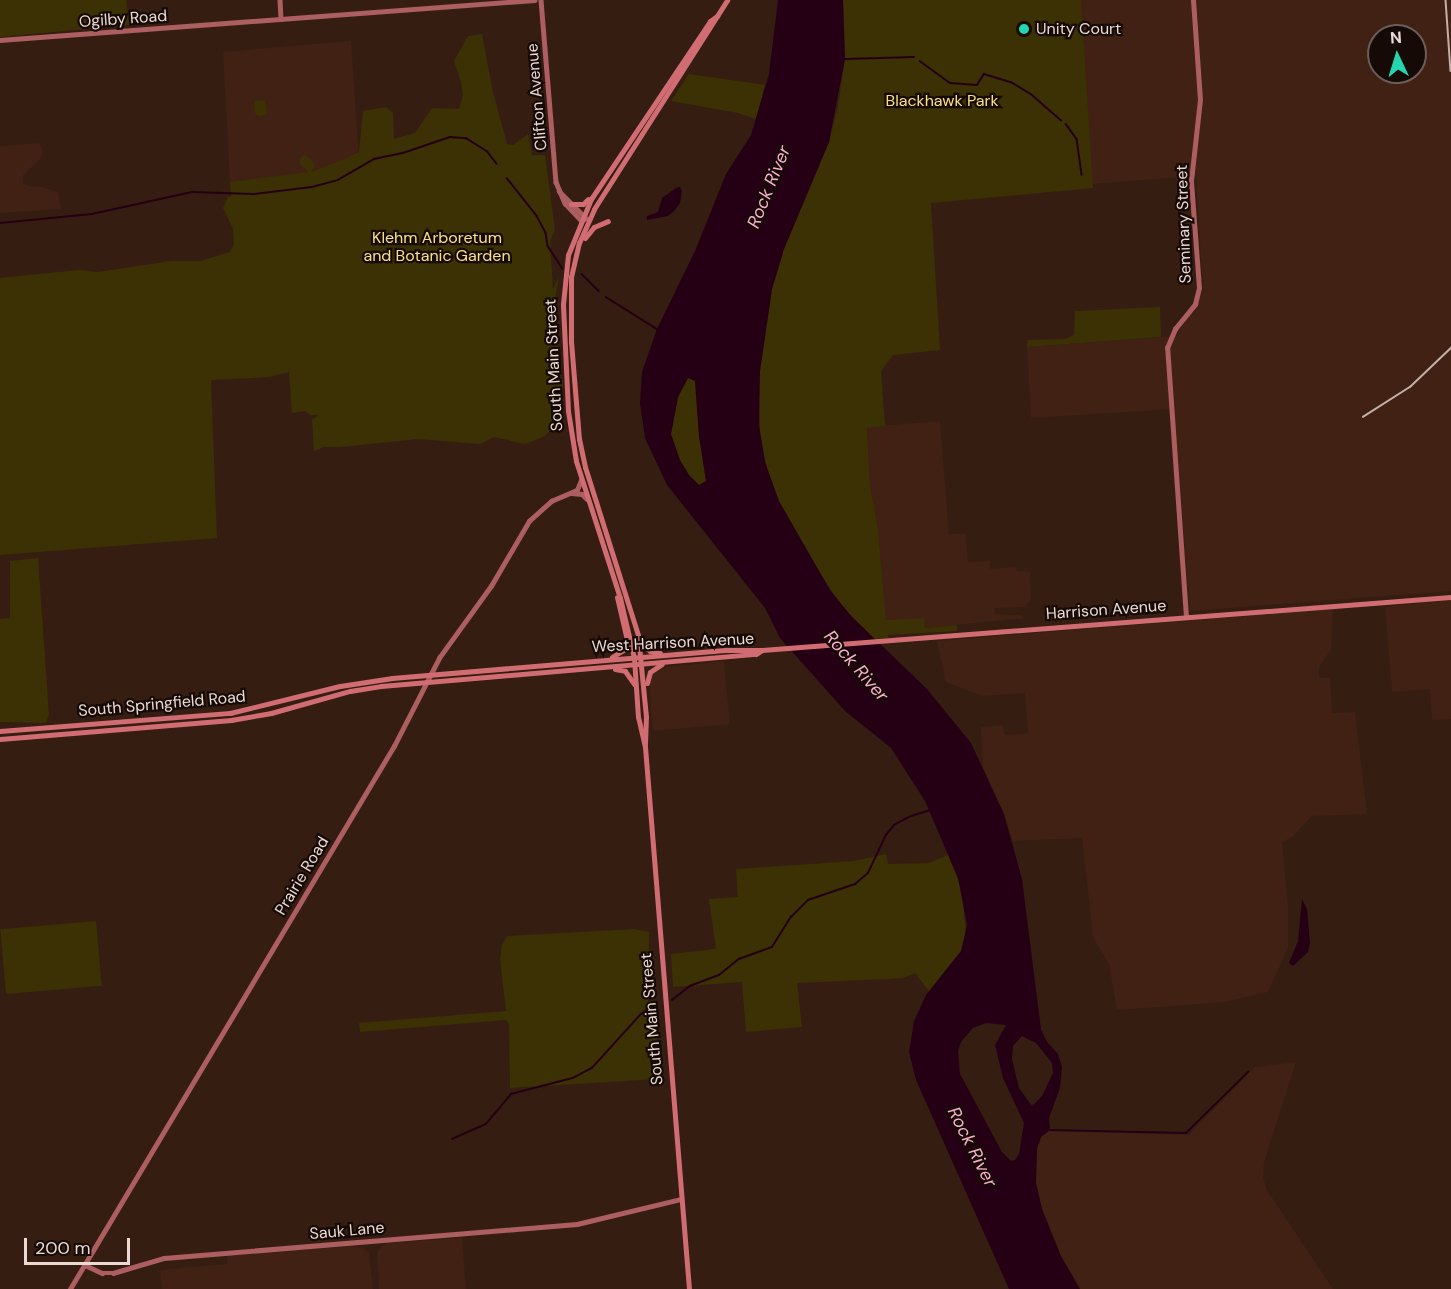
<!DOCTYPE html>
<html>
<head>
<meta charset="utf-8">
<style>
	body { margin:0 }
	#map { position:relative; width:1451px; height:1289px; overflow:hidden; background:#361d12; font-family:"DM Sans",sans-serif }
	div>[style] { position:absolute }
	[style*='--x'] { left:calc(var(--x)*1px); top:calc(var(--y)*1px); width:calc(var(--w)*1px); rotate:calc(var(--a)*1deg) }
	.built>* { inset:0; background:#412113 }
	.green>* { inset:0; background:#3b3104; transform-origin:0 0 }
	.water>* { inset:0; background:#250014 }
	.stream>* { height:1.5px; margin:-0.75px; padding:0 0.75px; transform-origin:0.75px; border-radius:0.75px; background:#250014 }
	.secondary>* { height:4.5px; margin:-2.25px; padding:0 2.25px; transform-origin:2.25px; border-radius:2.25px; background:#ac5e61 }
	.primary>* { height:5px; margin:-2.5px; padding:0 2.5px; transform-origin:2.5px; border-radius:2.5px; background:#d16d72 }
	.rail>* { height:1.5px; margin:-0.75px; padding:0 0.75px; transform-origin:0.75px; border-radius:0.75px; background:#c3b0a8 }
	.dots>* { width:16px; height:16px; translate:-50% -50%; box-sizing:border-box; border:3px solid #150a06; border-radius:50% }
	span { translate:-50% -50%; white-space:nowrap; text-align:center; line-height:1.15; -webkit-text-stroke:4.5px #150a06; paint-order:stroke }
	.street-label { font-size:16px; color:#ebd9d2 }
	.poi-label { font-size:16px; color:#ebd9d2 }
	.left { translate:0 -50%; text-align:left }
	.park-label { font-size:16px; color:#fae283 }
	.water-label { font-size:18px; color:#fbb0d0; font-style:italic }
	.north { position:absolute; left:1367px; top:24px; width:60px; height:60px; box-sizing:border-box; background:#150a06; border:2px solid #6b5d58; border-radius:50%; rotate:356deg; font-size:16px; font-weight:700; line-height:24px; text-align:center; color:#ebd9d2 }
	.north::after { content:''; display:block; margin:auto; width:21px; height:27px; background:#24d5af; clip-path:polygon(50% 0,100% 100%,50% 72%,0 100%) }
	.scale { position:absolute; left:24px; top:1238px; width:106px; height:27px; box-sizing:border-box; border:3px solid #ebd9d2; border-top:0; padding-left:8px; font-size:18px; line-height:21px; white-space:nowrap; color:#ebd9d2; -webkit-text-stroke:4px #150a06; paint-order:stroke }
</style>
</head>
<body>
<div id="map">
	<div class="built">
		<div style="clip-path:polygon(evenodd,1081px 0,1451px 0,1451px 591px,1190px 611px,1174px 409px,1031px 418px,1027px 347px,1177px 336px,1203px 292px,1196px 176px,1092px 184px,1081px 0,1379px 36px,1415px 36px,1415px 72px,1379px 72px,1379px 36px)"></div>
		<div style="clip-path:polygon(351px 41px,359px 159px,317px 176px,230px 182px,223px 52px)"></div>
		<div style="clip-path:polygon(39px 143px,43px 150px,41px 158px,23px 175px,23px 183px,31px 187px,39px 186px,58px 192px,61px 209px,0 213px,0 146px)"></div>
		<div style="clip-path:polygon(940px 421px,949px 534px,966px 534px,968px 562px,990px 561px,990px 569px,1016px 567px,1017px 571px,1030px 572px,1031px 600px,1023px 607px,994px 608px,995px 614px,1020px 615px,1024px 618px,925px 628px,923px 618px,886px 621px,878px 530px,870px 485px,867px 427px)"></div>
		<div style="clip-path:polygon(1451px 600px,1451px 719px,1432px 720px,1430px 689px,1392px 692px,1385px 607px)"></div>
		<div style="clip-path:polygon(1333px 609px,1331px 649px,1319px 667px,1319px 678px,1330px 678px,1332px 713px,1355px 712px,1367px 814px,1312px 816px,1292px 837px,1282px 842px,1288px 907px,1288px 948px,1268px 992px,1225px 1002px,1117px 1010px,1109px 964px,1093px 937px,1082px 838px,1013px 841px,1004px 814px,983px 768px,981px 727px,1003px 725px,1005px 735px,1028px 733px,1025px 693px,982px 696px,946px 682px,937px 641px)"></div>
		<div style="clip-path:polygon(724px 661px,730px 724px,653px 731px,649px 683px,651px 675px,658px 669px,666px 667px)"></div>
		<div style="clip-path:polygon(1296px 1062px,1264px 1162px,1263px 1177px,1267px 1190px,1333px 1289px,1080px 1289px,1061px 1256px,1042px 1209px,1036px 1183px,1037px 1149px,1041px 1137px,1048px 1131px,1189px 1135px,1255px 1067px)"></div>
		<div style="clip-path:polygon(462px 1238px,466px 1289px,379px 1289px,377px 1252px,382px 1246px,388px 1243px)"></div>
		<div style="clip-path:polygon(352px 1246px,364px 1248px,369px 1254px,373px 1289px,162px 1289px,160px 1270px,227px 1264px,227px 1256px)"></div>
	</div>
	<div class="green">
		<div style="clip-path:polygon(0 0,126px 0,129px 25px,0 37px)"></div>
		<div style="clip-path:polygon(843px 0,1081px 0,1093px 188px,931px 203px,940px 350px,893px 355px,881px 371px,885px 426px,867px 428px,870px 485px,878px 529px,886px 620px,924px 618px,925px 628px,957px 625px,957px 631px,888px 635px,888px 638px,874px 639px,841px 605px,808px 554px,779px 501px,769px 476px,760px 437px,760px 371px,772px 289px,784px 249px,829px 142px,838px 106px,845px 59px)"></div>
		<div style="clip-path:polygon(482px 34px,492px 88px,507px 144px,513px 145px,528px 134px,532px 155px,545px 155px,555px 230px,550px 241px,553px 289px,559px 276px,553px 312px,557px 333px,558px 369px,563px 381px,563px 399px,553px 419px,551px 430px,543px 437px,525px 444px,494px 437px,480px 444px,418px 439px,341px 447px,324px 447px,314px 451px,312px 419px,319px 415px,310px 415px,305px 411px,292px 413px,289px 372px,269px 377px,211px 380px,217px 538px,0 555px,0 278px,79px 270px,98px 272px,171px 261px,200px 261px,230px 252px,234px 244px,233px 229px,223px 208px,228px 197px,231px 197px,230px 182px,309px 172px,300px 164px,300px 159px,304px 155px,311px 159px,315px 166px,311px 172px,347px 158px,359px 152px,363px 111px,386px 107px,393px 113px,394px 139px,415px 133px,432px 108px,459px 109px,463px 95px,461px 82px,454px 61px,468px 36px)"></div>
		<div style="clip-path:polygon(689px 74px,765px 85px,756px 119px,738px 113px,671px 101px)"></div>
		<div style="clip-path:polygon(265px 100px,267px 115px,259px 116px,255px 113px,254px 101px)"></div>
		<div style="clip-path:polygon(1160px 307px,1161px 337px,1027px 347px,1028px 340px,1065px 339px,1074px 335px,1075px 311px)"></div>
		<div style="clip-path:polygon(688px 378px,695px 381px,699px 436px,706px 481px,699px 485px,689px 475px,680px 460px,671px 434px,678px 397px)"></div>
		<div style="clip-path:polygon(38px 558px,49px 715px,46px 723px,0 722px,0 619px,10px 618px,10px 561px)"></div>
		<div style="clip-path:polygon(886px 854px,888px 864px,929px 863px,948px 855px,962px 889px,966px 936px,961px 951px,929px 991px,915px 973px,902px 978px,886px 979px,797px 983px,802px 1027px,746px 1032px,742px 982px,673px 987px,671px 954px,716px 949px,709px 899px,738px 897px,736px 869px,854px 861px)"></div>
		<div style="left:96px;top:921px;width:65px;height:96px;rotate:85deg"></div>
		<div style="clip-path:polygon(634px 929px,649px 932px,648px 1021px,658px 1031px,656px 1044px,658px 1079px,510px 1088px,509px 1024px,506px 1020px,360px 1032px,359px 1023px,506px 1011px,500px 959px,502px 945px,507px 936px)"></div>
	</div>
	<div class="water">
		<div style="clip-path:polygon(evenodd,778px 0,843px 0,845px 59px,829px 142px,784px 249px,772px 289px,760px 371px,759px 403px,759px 425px,765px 462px,779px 501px,830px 590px,851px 616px,927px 689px,971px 743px,1004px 814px,1022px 879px,1041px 1029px,1047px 1042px,1058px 1054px,1062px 1067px,1060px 1088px,1049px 1118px,1050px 1130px,1041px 1137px,1037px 1149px,1036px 1183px,1042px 1209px,1061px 1256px,1080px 1289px,1009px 1289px,916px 1080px,909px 1052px,914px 1021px,926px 995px,961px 951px,967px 925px,958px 878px,925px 801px,891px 748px,845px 711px,780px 638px,765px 608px,667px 485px,645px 438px,640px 403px,642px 372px,657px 329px,695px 251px,726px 174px,751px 135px,769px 74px,778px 0,688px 378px,695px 381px,699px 436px,706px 481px,699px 485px,689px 475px,680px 460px,671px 434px,678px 397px,688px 378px,778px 0,986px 1023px,1006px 1025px,995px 1045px,1003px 1078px,1024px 1123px,1019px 1154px,1015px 1160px,1011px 1161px,1002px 1152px,960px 1074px,958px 1051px,961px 1042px,973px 1028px,986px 1023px,778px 0,1022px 1036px,1036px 1043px,1052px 1063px,1053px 1073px,1042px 1096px,1032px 1106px,1019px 1088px,1012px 1059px,1013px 1046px,1022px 1036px)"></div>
		<div style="clip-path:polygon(676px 188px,680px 187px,682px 191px,680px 203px,674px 211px,668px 216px,647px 220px,647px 216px,658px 212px,662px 198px)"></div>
		<div style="clip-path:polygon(1302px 899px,1307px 909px,1310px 943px,1308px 952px,1293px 966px,1289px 963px,1298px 941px)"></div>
	</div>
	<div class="stream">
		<div style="--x:845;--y:59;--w:69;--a:-1.7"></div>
		<div style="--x:920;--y:61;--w:37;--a:36"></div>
		<div style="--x:950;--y:83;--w:27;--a:4"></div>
		<div style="--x:977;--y:85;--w:13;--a:-58"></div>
		<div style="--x:984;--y:74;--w:28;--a:17"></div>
		<div style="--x:1011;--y:82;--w:23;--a:31"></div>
		<div style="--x:1031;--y:94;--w:40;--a:41"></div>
		<div style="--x:1066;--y:124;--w:19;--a:54"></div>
		<div style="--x:1077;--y:139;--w:36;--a:82"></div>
		<div style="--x:507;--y:178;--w:48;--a:51.7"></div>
		<div style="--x:537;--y:216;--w:19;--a:62"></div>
		<div style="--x:546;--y:233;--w:13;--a:81"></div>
		<div style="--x:548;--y:246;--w:27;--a:57"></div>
		<div style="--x:0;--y:223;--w:92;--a:-5.6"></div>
		<div style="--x:92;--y:214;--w:102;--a:-12.4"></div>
		<div style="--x:192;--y:192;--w:62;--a:1.8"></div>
		<div style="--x:254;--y:194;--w:58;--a:-6.9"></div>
		<div style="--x:312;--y:187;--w:27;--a:-15"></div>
		<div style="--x:338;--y:180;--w:42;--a:-30.3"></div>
		<div style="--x:374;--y:159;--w:30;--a:-12"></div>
		<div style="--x:403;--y:153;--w:50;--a:-18.8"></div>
		<div style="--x:450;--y:137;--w:16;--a:4"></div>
		<div style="--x:466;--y:138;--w:25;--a:32"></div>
		<div style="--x:487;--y:151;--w:16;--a:52"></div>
		<div style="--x:582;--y:274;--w:24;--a:45"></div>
		<div style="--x:606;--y:297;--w:60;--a:32.1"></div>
		<div style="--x:672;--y:1000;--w:23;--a:-38"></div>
		<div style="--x:690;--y:986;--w:31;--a:-21"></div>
		<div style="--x:719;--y:975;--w:26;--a:-39"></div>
		<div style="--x:739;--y:959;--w:35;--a:-20"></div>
		<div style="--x:772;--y:947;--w:36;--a:-58"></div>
		<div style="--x:791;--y:917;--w:24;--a:-45"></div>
		<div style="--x:808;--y:900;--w:50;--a:-18.8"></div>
		<div style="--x:855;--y:884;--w:17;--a:-40"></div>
		<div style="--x:868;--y:873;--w:42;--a:-64.7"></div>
		<div style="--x:886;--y:835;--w:13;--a:-51"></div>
		<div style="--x:894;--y:825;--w:19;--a:-28"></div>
		<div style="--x:911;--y:816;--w:21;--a:-17"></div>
		<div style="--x:1050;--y:1130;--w:136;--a:1.3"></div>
		<div style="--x:1186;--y:1133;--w:87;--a:-44.5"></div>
		<div style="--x:452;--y:1139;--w:37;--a:-24"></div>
		<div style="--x:486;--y:1124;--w:39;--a:-50"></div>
		<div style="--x:511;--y:1094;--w:64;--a:-14.5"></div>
		<div style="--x:573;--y:1078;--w:21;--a:-28"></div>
		<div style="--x:592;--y:1068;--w:73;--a:-47.8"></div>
		<div style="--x:641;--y:1014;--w:19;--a:-35"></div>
	</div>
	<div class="secondary">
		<div style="--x:280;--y:0;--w:19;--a:87"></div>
		<div style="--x:541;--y:0;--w:183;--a:85.3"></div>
		<div style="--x:556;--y:182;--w:23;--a:67"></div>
		<div style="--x:565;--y:203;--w:23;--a:47"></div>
		<div style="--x:581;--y:220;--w:4;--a:0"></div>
		<div style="--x:0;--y:40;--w:536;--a:-4.28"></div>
		<div style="--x:559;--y:191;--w:38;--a:45"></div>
		<div style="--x:571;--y:493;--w:11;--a:5"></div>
		<div style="--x:582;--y:494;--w:7;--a:45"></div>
		<div style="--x:1186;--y:617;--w:270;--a:-94"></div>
		<div style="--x:1167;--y:348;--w:21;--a:-67"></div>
		<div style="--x:1175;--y:329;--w:32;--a:-51"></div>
		<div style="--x:1195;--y:304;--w:16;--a:-76"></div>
		<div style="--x:1199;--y:288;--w:107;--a:-94.3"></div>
		<div style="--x:1191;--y:181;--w:81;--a:-83.7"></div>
		<div style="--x:1200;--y:100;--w:100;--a:-94"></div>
		<div style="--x:85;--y:1265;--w:19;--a:25"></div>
		<div style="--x:102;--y:1273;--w:11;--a:0"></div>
		<div style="--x:113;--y:1273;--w:53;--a:-16.4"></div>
		<div style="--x:164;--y:1258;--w:414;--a:-4.7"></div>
		<div style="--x:577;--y:1224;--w:107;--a:-13.5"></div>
		<div style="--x:70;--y:1289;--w:632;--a:-59.18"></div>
		<div style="--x:394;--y:746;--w:99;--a:-62.9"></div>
		<div style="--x:439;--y:658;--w:89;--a:-54.2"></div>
		<div style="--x:491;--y:586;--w:75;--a:-59.7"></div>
		<div style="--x:529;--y:521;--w:30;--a:-42"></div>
		<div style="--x:551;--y:501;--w:28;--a:-23"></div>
		<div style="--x:577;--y:490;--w:11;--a:-68"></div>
	</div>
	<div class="primary">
		<div style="--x:571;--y:204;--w:12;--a:0"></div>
		<div style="--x:583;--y:204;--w:7;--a:-45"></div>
		<div style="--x:585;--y:238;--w:14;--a:-51"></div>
		<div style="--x:594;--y:227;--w:15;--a:-23"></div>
		<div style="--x:640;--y:642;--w:13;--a:42"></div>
		<div style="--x:650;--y:651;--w:10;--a:11"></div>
		<div style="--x:612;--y:657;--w:13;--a:-32"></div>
		<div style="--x:623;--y:650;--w:11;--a:-68"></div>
		<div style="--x:627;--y:640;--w:44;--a:-103.1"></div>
		<div style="--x:615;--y:669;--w:10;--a:11"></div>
		<div style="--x:625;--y:671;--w:16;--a:55"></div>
		<div style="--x:647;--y:683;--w:11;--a:-75"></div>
		<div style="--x:650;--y:672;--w:14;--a:-34"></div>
		<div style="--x:0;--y:731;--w:231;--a:-4.5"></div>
		<div style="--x:230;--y:713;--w:113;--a:-13.8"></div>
		<div style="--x:340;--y:686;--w:53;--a:-8.7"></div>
		<div style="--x:392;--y:678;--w:337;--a:-4.8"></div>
		<div style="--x:728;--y:650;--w:34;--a:0"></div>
		<div style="--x:762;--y:650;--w:691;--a:-4.4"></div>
		<div style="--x:0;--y:739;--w:232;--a:-4.7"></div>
		<div style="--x:231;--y:720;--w:41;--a:-9.9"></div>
		<div style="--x:271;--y:713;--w:82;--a:-15.6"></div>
		<div style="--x:350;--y:691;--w:31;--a:-9"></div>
		<div style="--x:381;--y:686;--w:376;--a:-4.9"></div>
		<div style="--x:756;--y:654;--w:7;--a:-34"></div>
		<div style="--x:645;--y:744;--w:27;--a:-88"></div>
		<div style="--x:646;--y:717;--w:82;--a:-95.6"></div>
		<div style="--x:638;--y:635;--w:176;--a:-107.5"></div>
		<div style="--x:585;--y:467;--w:29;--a:-102"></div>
		<div style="--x:579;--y:439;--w:97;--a:-94.7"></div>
		<div style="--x:571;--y:342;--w:65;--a:-90"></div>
		<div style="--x:571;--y:277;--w:35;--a:-77"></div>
		<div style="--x:579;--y:243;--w:37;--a:-66"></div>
		<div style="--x:594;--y:209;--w:248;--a:-57.5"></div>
		<div style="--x:689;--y:1289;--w:544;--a:-94.64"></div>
		<div style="--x:645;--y:747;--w:31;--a:-103"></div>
		<div style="--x:638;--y:717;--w:59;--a:-93.9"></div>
		<div style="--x:634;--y:658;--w:62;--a:-103.1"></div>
		<div style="--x:620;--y:598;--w:144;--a:-107.8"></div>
		<div style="--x:576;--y:461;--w:51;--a:-99.1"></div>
		<div style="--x:568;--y:411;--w:107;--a:-92.7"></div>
		<div style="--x:563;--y:304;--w:49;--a:-84.2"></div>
		<div style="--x:568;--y:255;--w:61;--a:-67.7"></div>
		<div style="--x:591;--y:199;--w:214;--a:-56.2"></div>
		<div style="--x:710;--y:21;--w:9;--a:-36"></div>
	</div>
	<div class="rail">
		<div style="--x:1446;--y:0;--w:71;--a:86"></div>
		<div style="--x:1363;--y:417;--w:56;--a:-32.6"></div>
		<div style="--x:1410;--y:387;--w:57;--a:-43.6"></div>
	</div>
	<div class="dots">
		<div style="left:1024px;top:29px;background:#24d5af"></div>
	</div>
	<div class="street-label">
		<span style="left:123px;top:19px;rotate:-4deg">Ogilby Road</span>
		<span style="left:537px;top:97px;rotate:-95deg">Clifton Avenue</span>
		<span style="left:1184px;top:224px;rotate:-92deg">Seminary Street</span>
		<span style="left:554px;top:365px;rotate:-93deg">South Main Street</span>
		<span style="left:1106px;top:610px;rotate:-4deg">Harrison Avenue</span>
		<span style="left:673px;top:643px;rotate:-3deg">West Harrison Avenue</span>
		<span style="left:162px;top:704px;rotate:-5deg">South Springfield Road</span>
		<span style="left:302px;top:876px;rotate:-59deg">Prairie Road</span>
		<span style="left:652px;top:1019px;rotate:-95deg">South Main Street</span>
		<span style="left:347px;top:1231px;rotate:-5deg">Sauk Lane</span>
	</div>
	<div class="poi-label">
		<span class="left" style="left:1036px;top:29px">Unity Court</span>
	</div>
	<div class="park-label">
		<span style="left:942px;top:101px">Blackhawk Park</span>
		<span style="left:437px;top:247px">Klehm Arboretum<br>and Botanic Garden</span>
	</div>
	<div class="water-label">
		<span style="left:769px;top:187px;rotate:-68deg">Rock River</span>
		<span style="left:856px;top:666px;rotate:49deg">Rock River</span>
		<span style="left:972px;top:1147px;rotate:63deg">Rock River</span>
	</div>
	<div class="north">N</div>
	<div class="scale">200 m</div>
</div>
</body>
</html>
